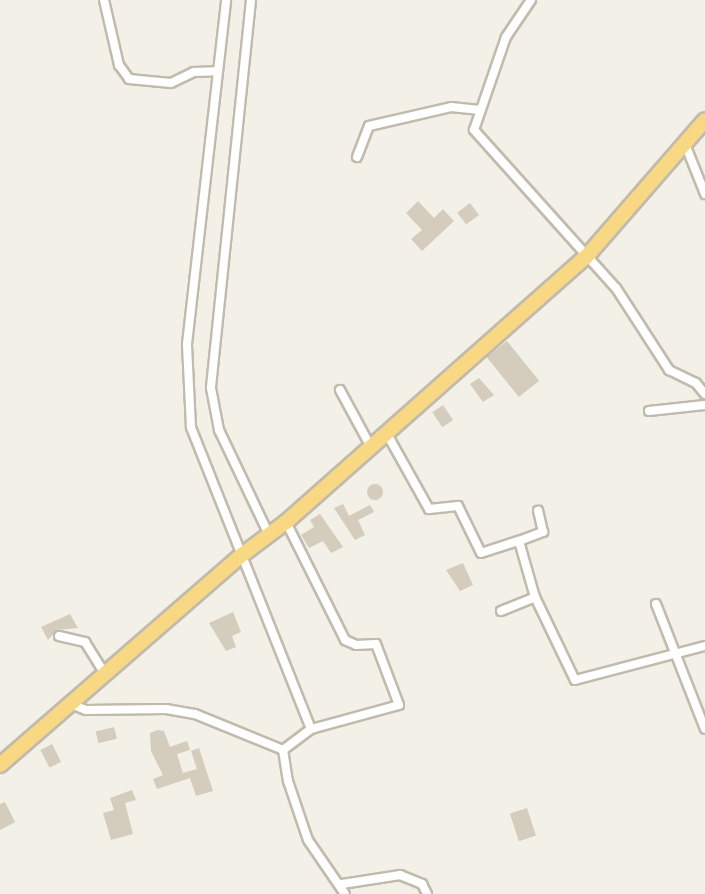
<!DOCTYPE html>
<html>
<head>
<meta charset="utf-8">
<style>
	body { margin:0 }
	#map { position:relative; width:705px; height:894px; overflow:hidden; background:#f3f0e7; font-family:Roboto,sans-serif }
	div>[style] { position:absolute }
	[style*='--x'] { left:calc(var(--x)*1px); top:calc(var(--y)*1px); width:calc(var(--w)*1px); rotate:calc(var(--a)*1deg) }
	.building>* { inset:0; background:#d4ccbd; transform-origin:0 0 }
	.round { border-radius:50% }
	.roads { filter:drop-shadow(2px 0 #c1bbad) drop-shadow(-2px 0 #c1bbad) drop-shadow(0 2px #c1bbad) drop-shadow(0 -2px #c1bbad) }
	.minor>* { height:8px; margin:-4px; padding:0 4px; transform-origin:4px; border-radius:4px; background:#fff }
	.trunk>* { height:14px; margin:-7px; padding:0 7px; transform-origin:7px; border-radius:7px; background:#f9d883 }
	span { translate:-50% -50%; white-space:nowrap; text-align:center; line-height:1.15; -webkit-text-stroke:6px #fff; paint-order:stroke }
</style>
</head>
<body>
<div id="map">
	<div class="building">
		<div style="clip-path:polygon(418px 201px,434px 218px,443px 209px,454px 221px,422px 251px,411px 239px,422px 230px,406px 213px)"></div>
		<div style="left:470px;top:203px;width:15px;height:16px;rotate:53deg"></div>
		<div style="left:507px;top:341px;width:51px;height:26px;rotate:51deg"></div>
		<div style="clip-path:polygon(479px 378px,494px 395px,483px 402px,470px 384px)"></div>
		<div style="left:443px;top:405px;width:18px;height:13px;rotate:56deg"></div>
		<div class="round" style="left:367px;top:484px;width:16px;height:16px"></div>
		<div style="clip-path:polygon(343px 504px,349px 516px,370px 505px,374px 512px,358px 520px,365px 535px,355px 540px,334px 508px)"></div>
		<div style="clip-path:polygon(320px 514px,343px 547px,331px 553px,323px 541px,309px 548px,301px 535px,314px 527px,310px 520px)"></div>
		<div style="clip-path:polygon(463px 563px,473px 585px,460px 591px,446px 570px)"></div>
		<div style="clip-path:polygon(233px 612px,241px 632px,232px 636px,236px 647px,226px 651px,209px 623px)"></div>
		<div style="clip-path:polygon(70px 614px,78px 628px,57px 630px,48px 640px,41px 627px)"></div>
		<div style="left:114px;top:727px;width:12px;height:19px;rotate:76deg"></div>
		<div style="clip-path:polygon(158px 730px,164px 731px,170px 747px,187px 741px,190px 750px,177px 754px,183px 773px,197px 769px,191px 751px,199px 748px,213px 791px,196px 796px,190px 778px,157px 789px,153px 779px,163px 775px,151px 751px,150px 733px)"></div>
		<div style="left:52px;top:744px;width:20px;height:13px;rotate:63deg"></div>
		<div style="clip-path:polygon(132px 790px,136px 800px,125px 803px,133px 834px,111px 840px,103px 813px,114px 810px,110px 798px)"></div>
		<div style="clip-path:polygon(5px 802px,15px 822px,0 830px,0 804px)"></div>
		<div style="left:527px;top:808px;width:29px;height:18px;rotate:72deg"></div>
	</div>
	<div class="roads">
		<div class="minor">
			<div style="--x:104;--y:0;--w:67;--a:77"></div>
			<div style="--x:119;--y:65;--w:17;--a:54"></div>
			<div style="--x:129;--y:79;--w:42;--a:5.4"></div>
			<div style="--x:171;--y:83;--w:25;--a:-26"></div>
			<div style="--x:194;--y:72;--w:23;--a:-2"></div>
			<div style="--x:251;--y:0;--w:390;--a:95.9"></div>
			<div style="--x:211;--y:388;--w:43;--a:79.2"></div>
			<div style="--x:219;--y:430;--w:116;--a:64.5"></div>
			<div style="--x:531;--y:0;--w:45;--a:124"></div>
			<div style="--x:506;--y:37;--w:98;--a:109"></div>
			<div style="--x:474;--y:130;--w:212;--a:48.1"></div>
			<div style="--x:616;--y:288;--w:98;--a:57.1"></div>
			<div style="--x:669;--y:370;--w:30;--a:26"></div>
			<div style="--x:696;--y:383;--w:14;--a:51"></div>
			<div style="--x:685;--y:144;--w:54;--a:68.2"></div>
			<div style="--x:357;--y:157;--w:33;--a:-69"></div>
			<div style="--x:369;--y:126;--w:84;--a:-13"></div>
			<div style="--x:451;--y:107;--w:29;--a:6"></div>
			<div style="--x:340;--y:390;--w:65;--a:61.5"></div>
			<div style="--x:649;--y:411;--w:56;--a:-6.1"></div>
			<div style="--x:387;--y:434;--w:86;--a:60.8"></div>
			<div style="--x:429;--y:509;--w:29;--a:-6"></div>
			<div style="--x:458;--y:506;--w:52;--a:63.9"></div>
			<div style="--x:481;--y:553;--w:40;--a:-18"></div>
			<div style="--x:519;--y:541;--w:58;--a:74.1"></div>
			<div style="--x:535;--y:597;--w:92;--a:64.3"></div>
			<div style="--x:575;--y:680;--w:134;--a:-14.7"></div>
			<div style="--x:286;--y:522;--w:132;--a:63.4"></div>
			<div style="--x:345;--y:640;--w:12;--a:24"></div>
			<div style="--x:356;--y:645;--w:20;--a:-3"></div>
			<div style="--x:376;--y:644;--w:65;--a:69.3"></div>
			<div style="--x:399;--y:705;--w:91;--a:164.7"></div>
			<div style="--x:519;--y:541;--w:26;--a:-21"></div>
			<div style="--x:543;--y:532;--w:22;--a:-103"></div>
			<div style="--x:656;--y:604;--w:134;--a:68.6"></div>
			<div style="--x:501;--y:611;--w:37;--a:-22"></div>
			<div style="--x:59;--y:636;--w:27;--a:13"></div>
			<div style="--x:85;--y:642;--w:36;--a:58"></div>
			<div style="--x:71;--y:704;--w:16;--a:22"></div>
			<div style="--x:86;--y:710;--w:80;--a:-0.7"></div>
			<div style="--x:166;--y:709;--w:29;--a:10"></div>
			<div style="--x:195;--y:714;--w:95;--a:22.2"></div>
			<div style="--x:283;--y:750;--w:35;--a:-37"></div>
			<div style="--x:311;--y:729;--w:325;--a:-111.7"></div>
			<div style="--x:191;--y:427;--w:83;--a:-92.8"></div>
			<div style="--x:187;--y:344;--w:346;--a:-83.5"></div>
			<div style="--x:283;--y:750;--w:31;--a:81"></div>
			<div style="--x:288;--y:781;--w:62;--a:71.3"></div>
			<div style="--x:308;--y:840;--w:65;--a:55.6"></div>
			<div style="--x:342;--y:884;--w:59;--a:-8.8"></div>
			<div style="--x:400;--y:875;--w:24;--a:22"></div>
			<div style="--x:422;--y:884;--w:11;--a:63"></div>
		</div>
		<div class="trunk">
			<div style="--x:0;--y:765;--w:320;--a:-41"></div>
			<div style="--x:242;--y:555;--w:55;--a:-36.9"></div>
			<div style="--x:286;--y:522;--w:400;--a:-41.5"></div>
			<div style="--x:586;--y:257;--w:181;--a:-49"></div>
		</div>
	</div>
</div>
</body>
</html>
